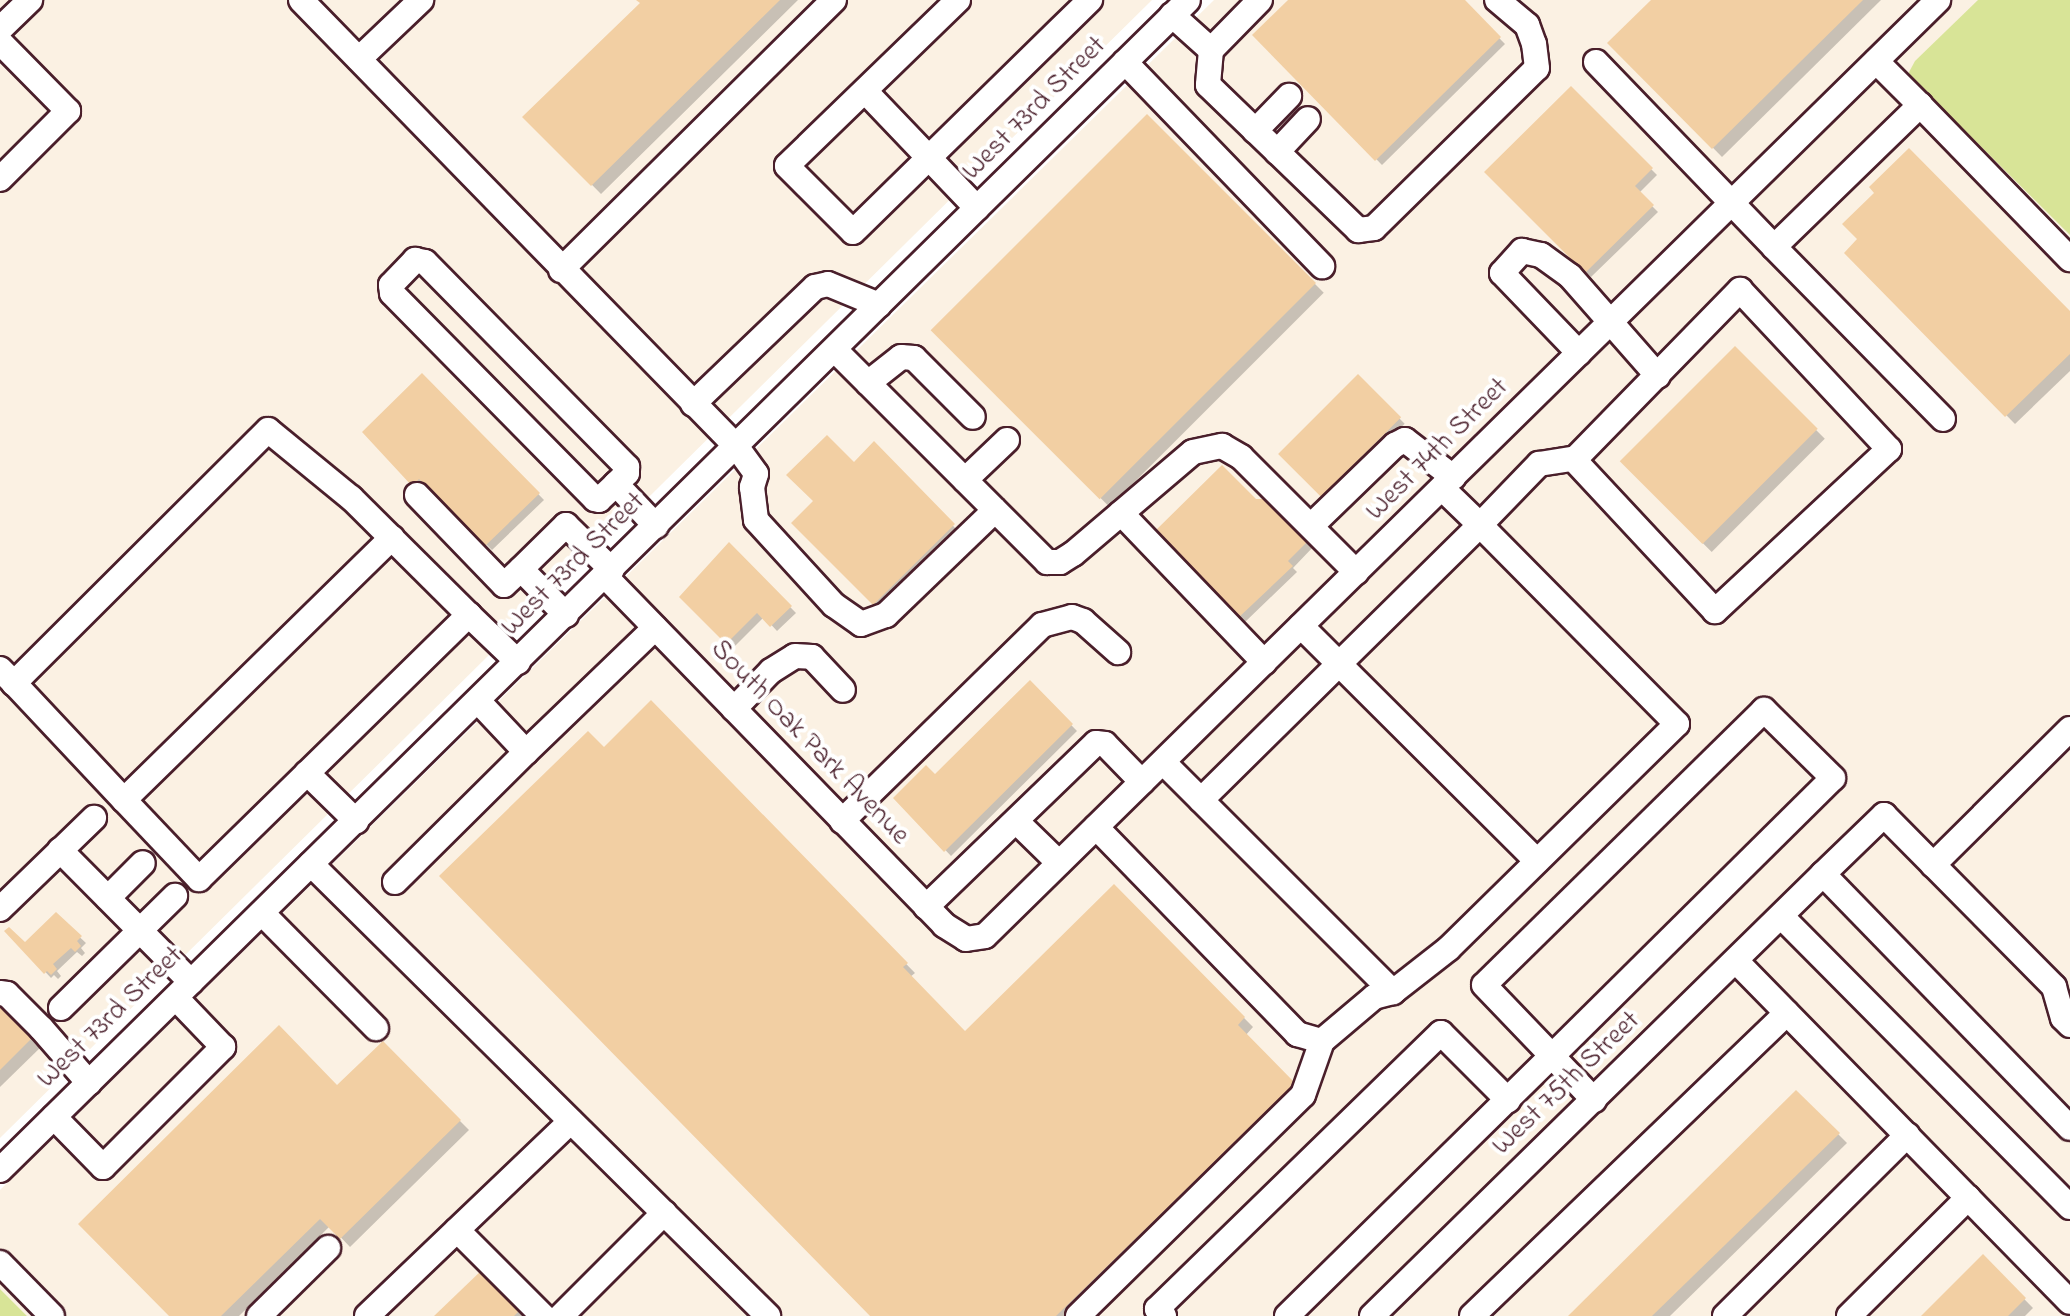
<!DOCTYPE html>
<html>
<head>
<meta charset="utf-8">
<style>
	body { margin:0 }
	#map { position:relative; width:2070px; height:1316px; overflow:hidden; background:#fff; font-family:"Indie Flower",sans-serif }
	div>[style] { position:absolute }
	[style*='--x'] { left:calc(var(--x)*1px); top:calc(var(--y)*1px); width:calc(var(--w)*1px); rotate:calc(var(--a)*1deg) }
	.built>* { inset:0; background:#fbf1e3 }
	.green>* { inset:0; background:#d8e497 }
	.shadow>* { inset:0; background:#0003; transform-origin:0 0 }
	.building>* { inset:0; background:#f2cfa3; transform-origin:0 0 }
	.roads { filter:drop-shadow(2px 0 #4a1f2b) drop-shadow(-2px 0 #4a1f2b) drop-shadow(0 2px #4a1f2b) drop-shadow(0 -2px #4a1f2b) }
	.minor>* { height:24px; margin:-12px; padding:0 12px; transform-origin:12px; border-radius:12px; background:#fff }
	span { translate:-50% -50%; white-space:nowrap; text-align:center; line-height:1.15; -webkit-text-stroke:8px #fff; paint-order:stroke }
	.street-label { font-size:28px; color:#4a1f2b }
</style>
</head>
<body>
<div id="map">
	<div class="built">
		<div style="clip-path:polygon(0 0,1152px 0,0 1138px)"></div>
		<div style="clip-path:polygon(1214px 0,2070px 0,2070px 1316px,27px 1316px,0 1289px,0 1190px)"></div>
	</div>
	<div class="green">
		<div style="clip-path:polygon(1978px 0,2070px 0,2070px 235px,1908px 74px,1915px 61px)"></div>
		<div style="clip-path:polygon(0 1289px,27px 1316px,0 1316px)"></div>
	</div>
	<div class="shadow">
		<div style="clip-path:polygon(639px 0,798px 0,601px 194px,525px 117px,642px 3px)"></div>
		<div style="clip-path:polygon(1291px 0,1462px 0,1505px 44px,1382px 165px,1255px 35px)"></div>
		<div style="clip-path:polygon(1654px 0,1881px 0,1722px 157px,1610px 43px)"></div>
		<div style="clip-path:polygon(1571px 89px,1657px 175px,1639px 193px,1658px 212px,1591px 277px,1487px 172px)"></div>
		<div style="left:1147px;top:116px;width:250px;height:303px;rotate:45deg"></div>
		<div style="clip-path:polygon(1847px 253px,2070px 314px,2070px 371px,2015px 424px)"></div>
		<div style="left:1735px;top:349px;width:127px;height:160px;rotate:45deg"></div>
		<div style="clip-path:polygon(422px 375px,544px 500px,492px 550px,425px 483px,419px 490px,364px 432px)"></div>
		<div style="left:1358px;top:377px;width:66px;height:109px;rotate:45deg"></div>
		<div style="left:874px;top:444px;width:122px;height:112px;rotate:46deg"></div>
		<div style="clip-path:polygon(1255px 501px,1315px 545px,1293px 568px,1297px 572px,1244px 623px,1156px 533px)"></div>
		<div style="clip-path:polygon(729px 545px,796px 613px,777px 631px,764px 617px,733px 648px,682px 597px)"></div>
		<div style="clip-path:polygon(1030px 683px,1077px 731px,951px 856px,896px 798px,935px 777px)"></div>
		<div style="clip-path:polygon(651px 703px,915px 973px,910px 977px,965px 1034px,1114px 887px,1253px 1027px,1245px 1036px,1302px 1093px,1074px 1316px,873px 1316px,604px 750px)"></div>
		<div style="clip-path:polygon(56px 915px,86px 943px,81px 948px,85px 953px,82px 956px,77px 952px,57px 971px,61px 976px,58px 979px,54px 975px,51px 978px,7px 931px,25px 945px)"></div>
		<div style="clip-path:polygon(0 1005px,44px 1044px,0 1087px)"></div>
		<div style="clip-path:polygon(383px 1044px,469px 1130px,350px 1247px,330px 1226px,239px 1316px,172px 1316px)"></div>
		<div style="clip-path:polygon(1796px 1092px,1847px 1143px,1670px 1316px,1571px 1316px)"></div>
		<div style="clip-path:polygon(1983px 1257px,2033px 1308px,2025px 1316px,1923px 1316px)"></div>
		<div style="clip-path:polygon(484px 1270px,530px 1316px,437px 1316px)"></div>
	</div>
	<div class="building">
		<div style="clip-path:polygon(636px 0,780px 0,591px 186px,522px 117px,640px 3px)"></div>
		<div style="clip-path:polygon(1288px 0,1465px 0,1501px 37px,1375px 161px,1252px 35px)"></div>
		<div style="clip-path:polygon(1651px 0,1863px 0,1712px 149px,1607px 43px)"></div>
		<div style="clip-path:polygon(1571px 86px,1653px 168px,1635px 186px,1654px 205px,1585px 273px,1484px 172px)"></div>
		<div style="left:1147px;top:114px;width:239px;height:306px;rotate:45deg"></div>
		<div style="clip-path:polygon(1909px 148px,2070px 311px,2070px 354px,2005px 417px,1844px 253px,1857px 239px,1842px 224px,1874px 193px,1869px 187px)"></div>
		<div style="left:1735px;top:346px;width:117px;height:163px;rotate:45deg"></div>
		<div style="clip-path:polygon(422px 373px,540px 493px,485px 546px,419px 479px,412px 486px,362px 432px)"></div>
		<div style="left:1358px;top:374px;width:61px;height:113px;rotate:45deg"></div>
		<div style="clip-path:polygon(827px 435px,854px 462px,874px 441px,955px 524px,873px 605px,791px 523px,813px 501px,786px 475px)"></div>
		<div style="clip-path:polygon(1222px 465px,1256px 499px,1273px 499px,1311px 538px,1288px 561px,1293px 566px,1237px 619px,1153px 533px)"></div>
		<div style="clip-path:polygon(729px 542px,792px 606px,770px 627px,757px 613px,726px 644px,679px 597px)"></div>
		<div style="clip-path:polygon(1030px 680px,1073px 724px,944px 852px,893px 798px,926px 765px,935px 774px)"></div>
		<div style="clip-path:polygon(651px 700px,908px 963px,903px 967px,965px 1031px,1114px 884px,1245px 1017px,1238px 1025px,1295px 1083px,1056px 1316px,870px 1316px,439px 876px,588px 731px,604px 747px)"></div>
		<div style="clip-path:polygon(56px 912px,82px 936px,77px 941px,81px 946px,75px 952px,71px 948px,53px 964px,57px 969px,51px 975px,47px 971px,44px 974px,4px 931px,9px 927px,25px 942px)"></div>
		<div style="clip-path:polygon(0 1003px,36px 1034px,0 1070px)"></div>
		<div style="clip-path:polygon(279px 1025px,337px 1085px,383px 1041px,461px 1120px,340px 1239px,320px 1219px,221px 1316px,169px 1316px,78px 1224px)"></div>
		<div style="clip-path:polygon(1796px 1090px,1840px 1133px,1652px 1316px,1568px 1316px)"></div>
		<div style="clip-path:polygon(1983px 1254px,2026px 1298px,2008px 1316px,1921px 1316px)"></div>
		<div style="clip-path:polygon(484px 1268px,523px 1307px,514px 1316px,434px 1316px)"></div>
	</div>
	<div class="roads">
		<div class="minor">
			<div style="--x:301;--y:0;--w:623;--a:45.72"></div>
			<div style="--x:736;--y:446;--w:34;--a:54"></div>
			<div style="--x:756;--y:474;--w:14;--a:107"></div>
			<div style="--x:752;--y:487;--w:33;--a:83"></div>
			<div style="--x:756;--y:520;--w:115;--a:47.5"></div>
			<div style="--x:834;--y:605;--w:33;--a:35"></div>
			<div style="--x:861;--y:624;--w:27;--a:-20"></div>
			<div style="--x:886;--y:615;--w:151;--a:-43.9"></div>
			<div style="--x:958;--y:0;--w:238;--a:135.9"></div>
			<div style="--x:787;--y:166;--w:93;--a:45"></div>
			<div style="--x:853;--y:232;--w:332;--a:-44.4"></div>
			<div style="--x:1172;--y:15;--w:52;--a:41.9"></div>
			<div style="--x:1211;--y:50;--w:35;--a:95"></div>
			<div style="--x:1208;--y:85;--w:209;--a:44"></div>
			<div style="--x:1358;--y:230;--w:16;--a:-7"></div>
			<div style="--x:1374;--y:228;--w:228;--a:-44.5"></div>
			<div style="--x:1537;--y:68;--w:24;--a:-97"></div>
			<div style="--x:1534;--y:44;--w:20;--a:-110"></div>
			<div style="--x:1527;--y:25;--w:39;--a:-140"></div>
			<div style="--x:0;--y:29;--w:42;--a:-44"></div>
			<div style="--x:0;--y:42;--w:97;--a:45.4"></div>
			<div style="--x:68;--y:111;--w:96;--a:135"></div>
			<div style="--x:1211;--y:50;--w:70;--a:-45.6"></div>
			<div style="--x:359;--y:59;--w:86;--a:-43.6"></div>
			<div style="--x:1125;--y:62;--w:284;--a:46"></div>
			<div style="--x:1596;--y:62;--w:257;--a:46.1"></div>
			<div style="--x:1774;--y:247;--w:204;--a:-44.2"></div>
			<div style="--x:1920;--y:105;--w:62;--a:-135"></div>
			<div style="--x:865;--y:91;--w:162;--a:46.3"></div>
			<div style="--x:1920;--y:105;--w:215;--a:45.8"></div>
			<div style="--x:1255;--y:131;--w:49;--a:-45.8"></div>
			<div style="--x:1277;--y:152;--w:45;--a:-46.8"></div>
			<div style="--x:1774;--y:247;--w:241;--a:45.5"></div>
			<div style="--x:561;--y:270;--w:384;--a:-44.7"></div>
			<div style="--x:1740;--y:290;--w:218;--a:46.9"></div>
			<div style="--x:1889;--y:449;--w:238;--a:137"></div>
			<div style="--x:1715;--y:611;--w:207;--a:-133"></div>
			<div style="--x:1574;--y:460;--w:238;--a:-45.7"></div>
			<div style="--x:835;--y:350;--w:300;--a:45"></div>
			<div style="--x:1047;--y:562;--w:13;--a:0"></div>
			<div style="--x:1060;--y:562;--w:15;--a:-32"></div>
			<div style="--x:1073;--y:554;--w:157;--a:-40.4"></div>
			<div style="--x:1193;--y:452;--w:30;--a:-12"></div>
			<div style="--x:1222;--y:446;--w:22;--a:30"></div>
			<div style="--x:1241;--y:457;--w:163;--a:45"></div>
			<div style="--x:1579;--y:353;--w:111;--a:-133.9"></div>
			<div style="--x:1502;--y:273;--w:30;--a:-48"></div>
			<div style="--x:1522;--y:251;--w:19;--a:12"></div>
			<div style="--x:1541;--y:255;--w:36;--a:36"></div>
			<div style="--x:1570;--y:276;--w:133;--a:48.7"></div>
			<div style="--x:868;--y:383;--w:42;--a:-38.2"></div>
			<div style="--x:901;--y:357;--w:13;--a:4"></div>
			<div style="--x:914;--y:358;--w:83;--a:45"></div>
			<div style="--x:693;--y:404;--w:169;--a:-43.8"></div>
			<div style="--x:815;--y:287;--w:13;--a:-13"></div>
			<div style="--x:828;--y:284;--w:55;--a:22.4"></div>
			<div style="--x:965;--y:480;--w:58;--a:-43.6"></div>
			<div style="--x:616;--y:484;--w:23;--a:137"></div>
			<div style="--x:599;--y:500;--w:4;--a:-166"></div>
			<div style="--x:595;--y:499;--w:289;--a:-134.6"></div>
			<div style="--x:392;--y:293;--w:8;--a:-97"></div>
			<div style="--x:391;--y:285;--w:35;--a:-46"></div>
			<div style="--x:415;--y:260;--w:10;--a:11"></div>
			<div style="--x:425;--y:262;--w:288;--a:45.4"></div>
			<div style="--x:627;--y:467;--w:6;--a:90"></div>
			<div style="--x:627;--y:473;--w:16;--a:135"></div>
			<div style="--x:616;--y:484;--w:58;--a:46.4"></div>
			<div style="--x:417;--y:495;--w:125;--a:46"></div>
			<div style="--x:504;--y:585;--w:23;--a:-43"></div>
			<div style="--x:1121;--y:513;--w:207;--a:46.2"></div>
			<div style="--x:1311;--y:526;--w:117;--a:-44"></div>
			<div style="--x:1395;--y:445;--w:11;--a:-27"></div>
			<div style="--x:1405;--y:440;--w:61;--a:37.6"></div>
			<div style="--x:605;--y:576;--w:487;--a:45.8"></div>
			<div style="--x:944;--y:925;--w:26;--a:32"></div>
			<div style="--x:966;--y:939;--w:19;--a:-9"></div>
			<div style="--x:985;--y:936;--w:1336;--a:-44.48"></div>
			<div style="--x:469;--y:615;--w:68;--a:43.8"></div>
			<div style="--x:566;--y:615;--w:64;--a:-134.4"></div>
			<div style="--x:521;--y:569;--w:63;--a:-44.4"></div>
			<div style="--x:566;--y:525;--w:64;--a:44.4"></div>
			<div style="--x:1301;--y:626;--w:333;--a:44.9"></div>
			<div style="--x:0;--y:669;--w:20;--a:45"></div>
			<div style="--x:14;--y:683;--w:161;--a:46.8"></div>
			<div style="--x:124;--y:800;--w:109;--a:46.5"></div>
			<div style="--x:199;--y:879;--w:378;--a:-44.4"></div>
			<div style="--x:469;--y:615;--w:166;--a:-135.2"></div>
			<div style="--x:351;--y:498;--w:107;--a:-140.7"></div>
			<div style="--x:268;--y:430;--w:359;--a:135.1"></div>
			<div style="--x:734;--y:709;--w:53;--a:-45.8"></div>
			<div style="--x:771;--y:671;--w:28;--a:-32"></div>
			<div style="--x:795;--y:656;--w:17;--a:3"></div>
			<div style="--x:812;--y:657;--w:45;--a:46.8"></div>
			<div style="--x:526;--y:752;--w:179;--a:-43.9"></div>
			<div style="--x:307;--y:773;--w:69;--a:44.4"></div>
			<div style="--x:124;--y:800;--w:375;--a:-44.4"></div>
			<div style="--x:1201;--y:800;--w:392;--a:-44.6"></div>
			<div style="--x:1480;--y:525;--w:53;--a:-135.8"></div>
			<div style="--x:842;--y:821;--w:280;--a:-44.4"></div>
			<div style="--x:1042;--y:625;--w:31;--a:-15"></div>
			<div style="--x:1072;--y:617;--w:12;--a:20"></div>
			<div style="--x:1083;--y:621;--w:47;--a:41.5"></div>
			<div style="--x:1016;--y:821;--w:60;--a:44.3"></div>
			<div style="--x:1096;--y:827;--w:289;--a:45.8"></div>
			<div style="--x:1297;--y:1034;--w:26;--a:16"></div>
			<div style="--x:60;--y:850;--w:186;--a:45.2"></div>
			<div style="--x:311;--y:864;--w:643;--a:44.68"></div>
			<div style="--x:1933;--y:865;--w:193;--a:-44.8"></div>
			<div style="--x:1823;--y:874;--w:85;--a:-44"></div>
			<div style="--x:1884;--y:815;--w:242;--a:45.3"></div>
			<div style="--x:2054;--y:987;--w:32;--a:74"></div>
			<div style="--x:2063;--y:1018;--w:10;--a:45"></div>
			<div style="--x:395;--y:882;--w:185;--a:-44.8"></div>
			<div style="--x:526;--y:752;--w:70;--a:-133.3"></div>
			<div style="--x:108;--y:898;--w:49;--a:-45"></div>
			<div style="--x:926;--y:907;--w:236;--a:-44"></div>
			<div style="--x:1096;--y:743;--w:9;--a:6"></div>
			<div style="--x:1105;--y:744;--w:53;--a:45.8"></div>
			<div style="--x:0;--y:909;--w:131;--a:-44.1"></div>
			<div style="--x:262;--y:913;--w:162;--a:45.3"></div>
			<div style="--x:1781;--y:916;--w:410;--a:45.2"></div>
			<div style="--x:1736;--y:961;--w:477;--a:45.6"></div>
			<div style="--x:1393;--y:992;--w:70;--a:-38"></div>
			<div style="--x:1448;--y:949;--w:321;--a:-44.5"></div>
			<div style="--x:1677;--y:724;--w:280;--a:-134.7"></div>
			<div style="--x:1480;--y:525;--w:85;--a:-46"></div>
			<div style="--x:1539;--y:464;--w:38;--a:-9"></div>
			<div style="--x:0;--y:993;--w:7;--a:8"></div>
			<div style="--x:7;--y:994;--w:48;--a:45"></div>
			<div style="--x:41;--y:1028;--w:73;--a:48.9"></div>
			<div style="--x:61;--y:1008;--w:160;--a:-44.5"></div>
			<div style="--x:54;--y:1117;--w:70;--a:45.6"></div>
			<div style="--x:103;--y:1167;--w:170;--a:-45"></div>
			<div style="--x:223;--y:1047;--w:68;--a:-133.8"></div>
			<div style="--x:0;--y:1170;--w:1667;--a:-44.56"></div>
			<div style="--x:457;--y:1230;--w:122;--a:45"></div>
			<div style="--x:0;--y:1263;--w:74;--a:45.5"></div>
			<div style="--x:259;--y:1316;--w:97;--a:-44.6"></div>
			<div style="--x:367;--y:1316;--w:282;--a:-43.7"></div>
			<div style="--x:561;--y:1316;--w:146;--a:-45"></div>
			<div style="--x:1078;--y:1316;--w:315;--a:-44.5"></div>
			<div style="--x:1303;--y:1095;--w:57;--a:-70.6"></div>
			<div style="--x:1322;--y:1041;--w:68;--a:-40.2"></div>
			<div style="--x:1374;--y:997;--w:20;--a:-15"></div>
			<div style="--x:1393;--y:992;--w:325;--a:-135"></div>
			<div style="--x:1164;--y:1316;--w:10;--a:-135"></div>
			<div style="--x:1157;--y:1309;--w:396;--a:-44.2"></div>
			<div style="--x:1441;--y:1033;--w:95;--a:45"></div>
			<div style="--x:1287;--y:1316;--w:371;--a:-44.5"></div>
			<div style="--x:1552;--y:1056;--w:395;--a:-44.7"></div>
			<div style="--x:1833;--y:778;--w:97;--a:-135.4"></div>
			<div style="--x:1764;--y:710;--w:392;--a:135.5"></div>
			<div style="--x:1484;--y:985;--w:98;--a:46.2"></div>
			<div style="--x:1552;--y:1056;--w:61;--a:46.3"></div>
			<div style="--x:1372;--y:1316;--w:631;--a:-44.42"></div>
			<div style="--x:1823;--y:874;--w:354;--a:45.8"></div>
			<div style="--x:1472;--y:1316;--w:437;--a:-43.9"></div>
			<div style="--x:1725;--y:1316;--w:257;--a:-44.8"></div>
			<div style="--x:1849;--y:1316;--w:168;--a:-44.8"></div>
		</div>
	</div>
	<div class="street-label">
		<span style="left:1035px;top:109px;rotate:-45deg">West 73rd Street</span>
		<span style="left:1438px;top:450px;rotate:-45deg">West 74th Street</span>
		<span style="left:574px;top:565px;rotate:-45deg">West 73rd Street</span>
		<span style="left:809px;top:743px;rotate:46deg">South Oak Park Avenue</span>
		<span style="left:111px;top:1018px;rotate:-44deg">West 73rd Street</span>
		<span style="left:1567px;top:1084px;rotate:-44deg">West 75th Street</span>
	</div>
</div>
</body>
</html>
